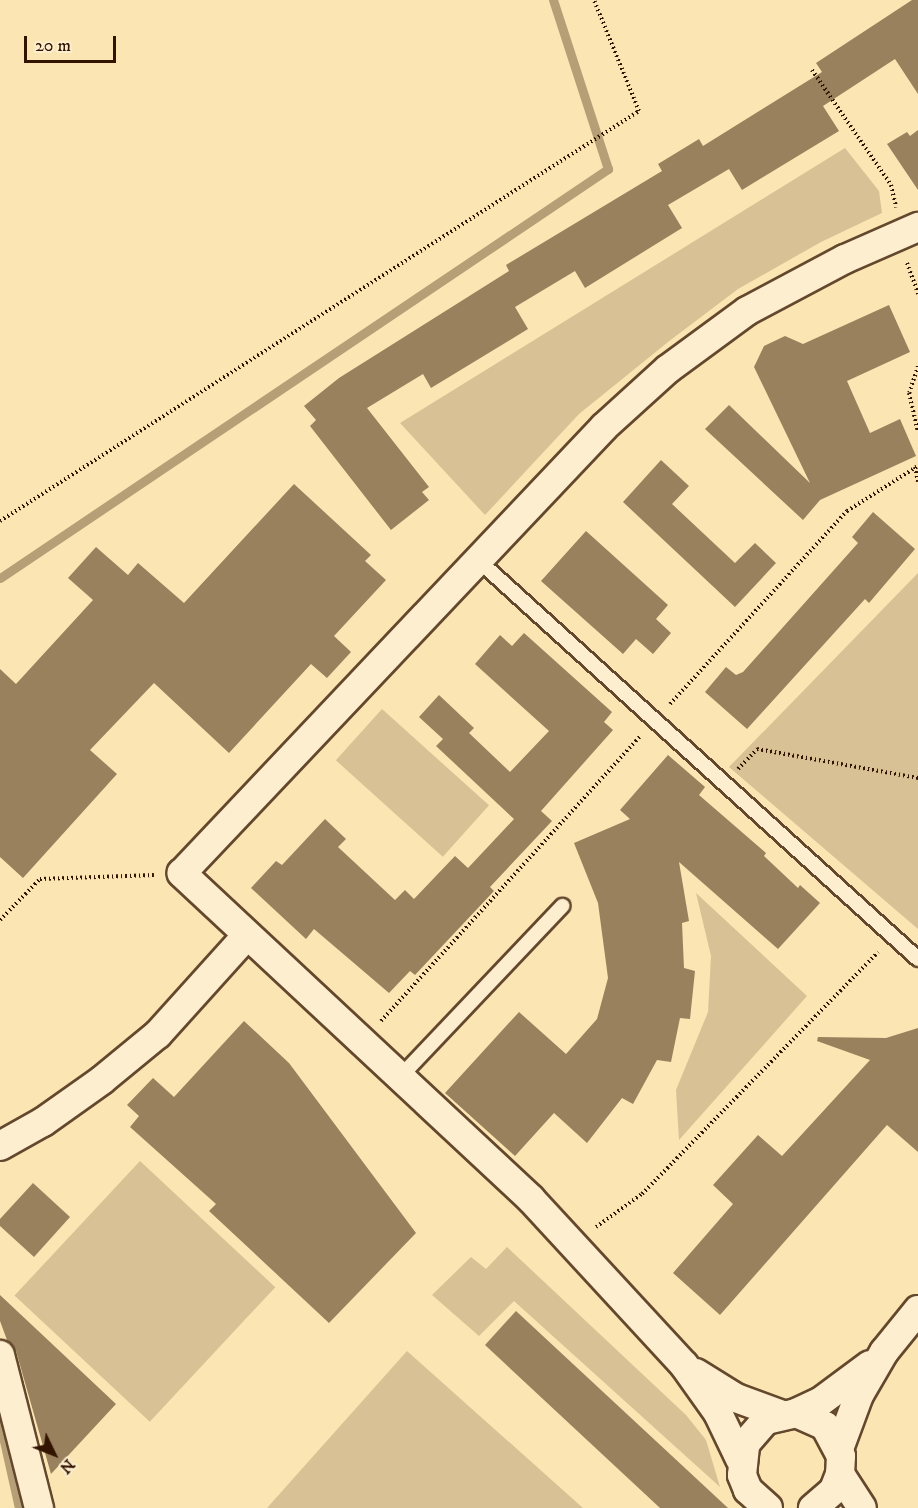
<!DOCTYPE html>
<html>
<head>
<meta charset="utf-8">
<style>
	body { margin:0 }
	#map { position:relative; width:918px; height:1508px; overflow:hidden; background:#fae5b3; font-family:"IM FELL DW Pica",serif }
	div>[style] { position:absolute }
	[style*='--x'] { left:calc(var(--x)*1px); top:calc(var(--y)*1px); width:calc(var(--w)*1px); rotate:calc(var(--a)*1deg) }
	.green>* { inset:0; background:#d8c195; transform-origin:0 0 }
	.stream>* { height:9px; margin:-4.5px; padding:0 4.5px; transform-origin:4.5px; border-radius:4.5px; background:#b69e76 }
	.building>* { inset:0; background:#9a815d }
	.path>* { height:4px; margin-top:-2px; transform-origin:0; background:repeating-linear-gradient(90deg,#321400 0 1.5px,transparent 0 4.5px) }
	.roads { filter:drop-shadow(2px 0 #64482d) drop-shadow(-2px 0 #64482d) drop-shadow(0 2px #64482d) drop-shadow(0 -2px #64482d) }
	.lane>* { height:14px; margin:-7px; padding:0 7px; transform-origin:7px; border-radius:7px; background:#fceece }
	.street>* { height:28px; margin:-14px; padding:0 14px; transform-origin:14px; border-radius:14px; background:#fceece }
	span { translate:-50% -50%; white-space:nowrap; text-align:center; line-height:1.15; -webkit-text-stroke:4.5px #fceece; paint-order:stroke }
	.north { position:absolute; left:24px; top:1424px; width:60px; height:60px; -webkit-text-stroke:4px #fceece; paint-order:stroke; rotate:133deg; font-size:16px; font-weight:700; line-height:24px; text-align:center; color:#321400 }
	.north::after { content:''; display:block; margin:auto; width:21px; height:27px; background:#321400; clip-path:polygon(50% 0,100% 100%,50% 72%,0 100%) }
	.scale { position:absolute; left:24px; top:36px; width:92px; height:27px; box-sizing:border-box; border:3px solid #321400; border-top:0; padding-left:8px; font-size:18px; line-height:21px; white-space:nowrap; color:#321400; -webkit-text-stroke:4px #fceece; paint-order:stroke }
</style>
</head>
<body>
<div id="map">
	<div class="green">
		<div style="clip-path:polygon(845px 148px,879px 191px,882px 213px,821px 242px,738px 289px,668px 342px,579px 414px,485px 515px,400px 423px)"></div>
		<div style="clip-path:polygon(918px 573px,918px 929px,729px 767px)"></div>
		<div style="left:382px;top:709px;width:144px;height:69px;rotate:42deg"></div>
		<div style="clip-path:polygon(696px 893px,807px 996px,679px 1140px,676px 1090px,708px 1012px,711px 956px)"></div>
		<div style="left:140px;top:1161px;width:185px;height:184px;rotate:43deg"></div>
		<div style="clip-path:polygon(507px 1247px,686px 1415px,706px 1440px,720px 1487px,514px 1301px,479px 1336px,432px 1295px,471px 1257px,486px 1269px)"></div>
		<div style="clip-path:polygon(407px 1351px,583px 1508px,267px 1508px)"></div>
	</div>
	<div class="stream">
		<div style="--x:0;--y:578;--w:733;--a:-33.93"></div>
		<div style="--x:608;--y:169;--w:178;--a:-108"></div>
		<div style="--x:0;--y:1423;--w:87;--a:77.4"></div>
	</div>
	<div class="building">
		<div style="clip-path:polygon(912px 0,918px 0,918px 94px,895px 59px,823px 106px,839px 131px,742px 190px,729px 169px,668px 205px,682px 228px,585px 288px,575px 271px,515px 307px,528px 329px,431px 388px,423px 374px,367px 408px,429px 487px,422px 492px,429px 500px,391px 530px,310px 426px,316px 420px,304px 406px,339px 378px,509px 271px,506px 265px,662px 171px,658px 164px,699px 139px,703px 146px,822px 72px,816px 63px)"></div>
		<div style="clip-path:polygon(918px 130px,918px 190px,887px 144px,907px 132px,910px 136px)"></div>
		<div style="clip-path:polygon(889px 305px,910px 352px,847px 381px,870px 433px,900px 419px,916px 456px,820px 500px,803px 520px,705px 429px,729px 405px,810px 483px,754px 367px,764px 346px,785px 336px,803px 344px)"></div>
		<div style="clip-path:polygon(661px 460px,689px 486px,672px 504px,735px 563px,755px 543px,776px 563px,735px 607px,623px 502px)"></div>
		<div style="clip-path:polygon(294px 484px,371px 555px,365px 561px,386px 580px,334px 636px,351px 652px,327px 678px,311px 664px,229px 753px,154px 683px,90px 750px,117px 774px,23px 878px,0 857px,0 669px,16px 684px,93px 600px,68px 578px,96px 547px,128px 575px,138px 563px,184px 603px)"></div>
		<div style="clip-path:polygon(873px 512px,915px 549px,869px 603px,865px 599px,747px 729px,705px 692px,726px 667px,736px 675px,743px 672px,858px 543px,852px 537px)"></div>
		<div style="clip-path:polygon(586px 531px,668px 605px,656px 619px,671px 633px,653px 654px,636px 639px,623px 654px,541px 581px)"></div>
		<div style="clip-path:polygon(524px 633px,612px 712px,604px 722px,613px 730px,541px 811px,552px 821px,490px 887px,494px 891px,415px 975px,410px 971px,389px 993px,314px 929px,306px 939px,251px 888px,276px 861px,282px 865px,325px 819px,346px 839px,338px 847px,395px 900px,405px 890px,414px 899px,455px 856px,468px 868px,514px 819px,436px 746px,443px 739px,419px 717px,439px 695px,474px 728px,469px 733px,510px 772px,549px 731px,475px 664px,500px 635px,512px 646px)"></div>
		<div style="clip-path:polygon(668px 755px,705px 787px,699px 795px,766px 853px,764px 856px,798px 888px,800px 885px,820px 903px,778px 949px,679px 862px,689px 921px,682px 923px,684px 968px,695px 971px,690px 1019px,680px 1018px,671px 1062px,657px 1060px,633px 1104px,622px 1098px,587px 1143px,554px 1113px,515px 1156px,445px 1093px,519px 1012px,566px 1054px,597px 1019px,608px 978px,598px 903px,574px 843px,630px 819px,620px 810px)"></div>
		<div style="clip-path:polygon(244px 1021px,289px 1063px,416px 1233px,329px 1323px,209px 1211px,216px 1204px,130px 1127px,139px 1116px,127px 1105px,153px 1078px,174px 1097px)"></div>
		<div style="clip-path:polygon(918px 1028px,918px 1152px,887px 1125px,720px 1315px,673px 1273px,733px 1204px,713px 1185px,758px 1135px,782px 1156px,870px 1060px,817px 1041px,818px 1037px,886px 1038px)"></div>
		<div style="clip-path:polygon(33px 1183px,70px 1217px,34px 1257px,0 1226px,0 1219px)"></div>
		<div style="clip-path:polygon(0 1295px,116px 1404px,51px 1474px,16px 1351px,7px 1340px,0 1321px)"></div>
		<div style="clip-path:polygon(516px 1311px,728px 1508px,660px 1508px,485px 1345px)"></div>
	</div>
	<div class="path">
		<div style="--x:812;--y:70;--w:140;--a:55.5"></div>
		<div style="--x:891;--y:185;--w:23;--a:77"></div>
		<div style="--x:907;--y:263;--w:33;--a:70"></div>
		<div style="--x:918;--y:366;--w:28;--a:108"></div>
		<div style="--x:909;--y:393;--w:39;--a:77"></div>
		<div style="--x:915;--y:467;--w:15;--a:79"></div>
		<div style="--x:0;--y:521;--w:759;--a:-32.69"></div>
		<div style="--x:639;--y:111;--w:120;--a:-112.1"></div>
		<div style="--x:670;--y:704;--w:262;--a:-47.5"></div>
		<div style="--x:847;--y:511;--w:84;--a:-32.4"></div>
		<div style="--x:738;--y:769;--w:28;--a:-46"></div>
		<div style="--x:757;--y:749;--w:164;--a:10.2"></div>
		<div style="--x:0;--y:920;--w:57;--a:-45.7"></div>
		<div style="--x:40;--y:879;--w:114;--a:-2"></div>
		<div style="--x:381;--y:1021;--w:385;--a:-47.7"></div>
		<div style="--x:596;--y:1227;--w:57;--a:-35.7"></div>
		<div style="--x:642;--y:1194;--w:338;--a:-45.7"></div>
	</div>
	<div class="roads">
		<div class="lane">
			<div style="--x:478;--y:560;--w:594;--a:42.2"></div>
			<div style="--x:400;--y:1077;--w:236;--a:-46.5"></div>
		</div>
		<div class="street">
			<div style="--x:0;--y:1146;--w:49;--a:-29.2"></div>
			<div style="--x:43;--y:1122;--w:72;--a:-35.4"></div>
			<div style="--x:102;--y:1080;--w:72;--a:-39.4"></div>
			<div style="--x:158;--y:1034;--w:133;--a:-48"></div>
			<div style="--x:0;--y:1355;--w:158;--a:75.7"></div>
			<div style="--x:696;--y:1373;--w:47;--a:32"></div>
			<div style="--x:736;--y:1398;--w:47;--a:20"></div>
			<div style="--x:796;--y:1413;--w:26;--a:-25"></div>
			<div style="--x:820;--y:1402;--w:62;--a:-36.5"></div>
			<div style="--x:839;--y:1449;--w:58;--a:-69.7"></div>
			<div style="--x:859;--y:1395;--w:50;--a:-59.8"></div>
			<div style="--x:884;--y:1352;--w:54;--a:-51"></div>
			<div style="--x:740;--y:1459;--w:51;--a:-115.6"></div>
			<div style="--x:718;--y:1413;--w:59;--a:-125.3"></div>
			<div style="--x:684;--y:1365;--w:226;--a:-132.7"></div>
			<div style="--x:531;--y:1199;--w:478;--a:-137"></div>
			<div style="--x:182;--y:873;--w:614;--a:-46.58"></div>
			<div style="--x:604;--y:427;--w:86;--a:-42.2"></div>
			<div style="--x:668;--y:369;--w:98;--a:-36.3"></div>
			<div style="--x:747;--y:311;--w:111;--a:-28"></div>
			<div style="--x:845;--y:259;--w:80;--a:-23.7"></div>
			<div style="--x:840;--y:1474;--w:40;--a:57.1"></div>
			<div style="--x:768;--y:1508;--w:27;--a:-138"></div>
			<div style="--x:748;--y:1490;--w:16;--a:-112"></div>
			<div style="--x:742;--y:1475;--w:31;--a:-84"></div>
			<div style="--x:745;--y:1444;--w:32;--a:-49"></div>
			<div style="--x:766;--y:1420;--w:31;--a:-13"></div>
			<div style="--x:796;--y:1413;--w:32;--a:24"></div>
			<div style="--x:825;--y:1426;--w:34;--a:62"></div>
			<div style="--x:841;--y:1456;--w:18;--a:93"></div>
			<div style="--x:840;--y:1474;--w:17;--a:111"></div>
			<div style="--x:834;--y:1490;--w:28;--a:139"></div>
		</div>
	</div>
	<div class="north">N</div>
	<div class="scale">20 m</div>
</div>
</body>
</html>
